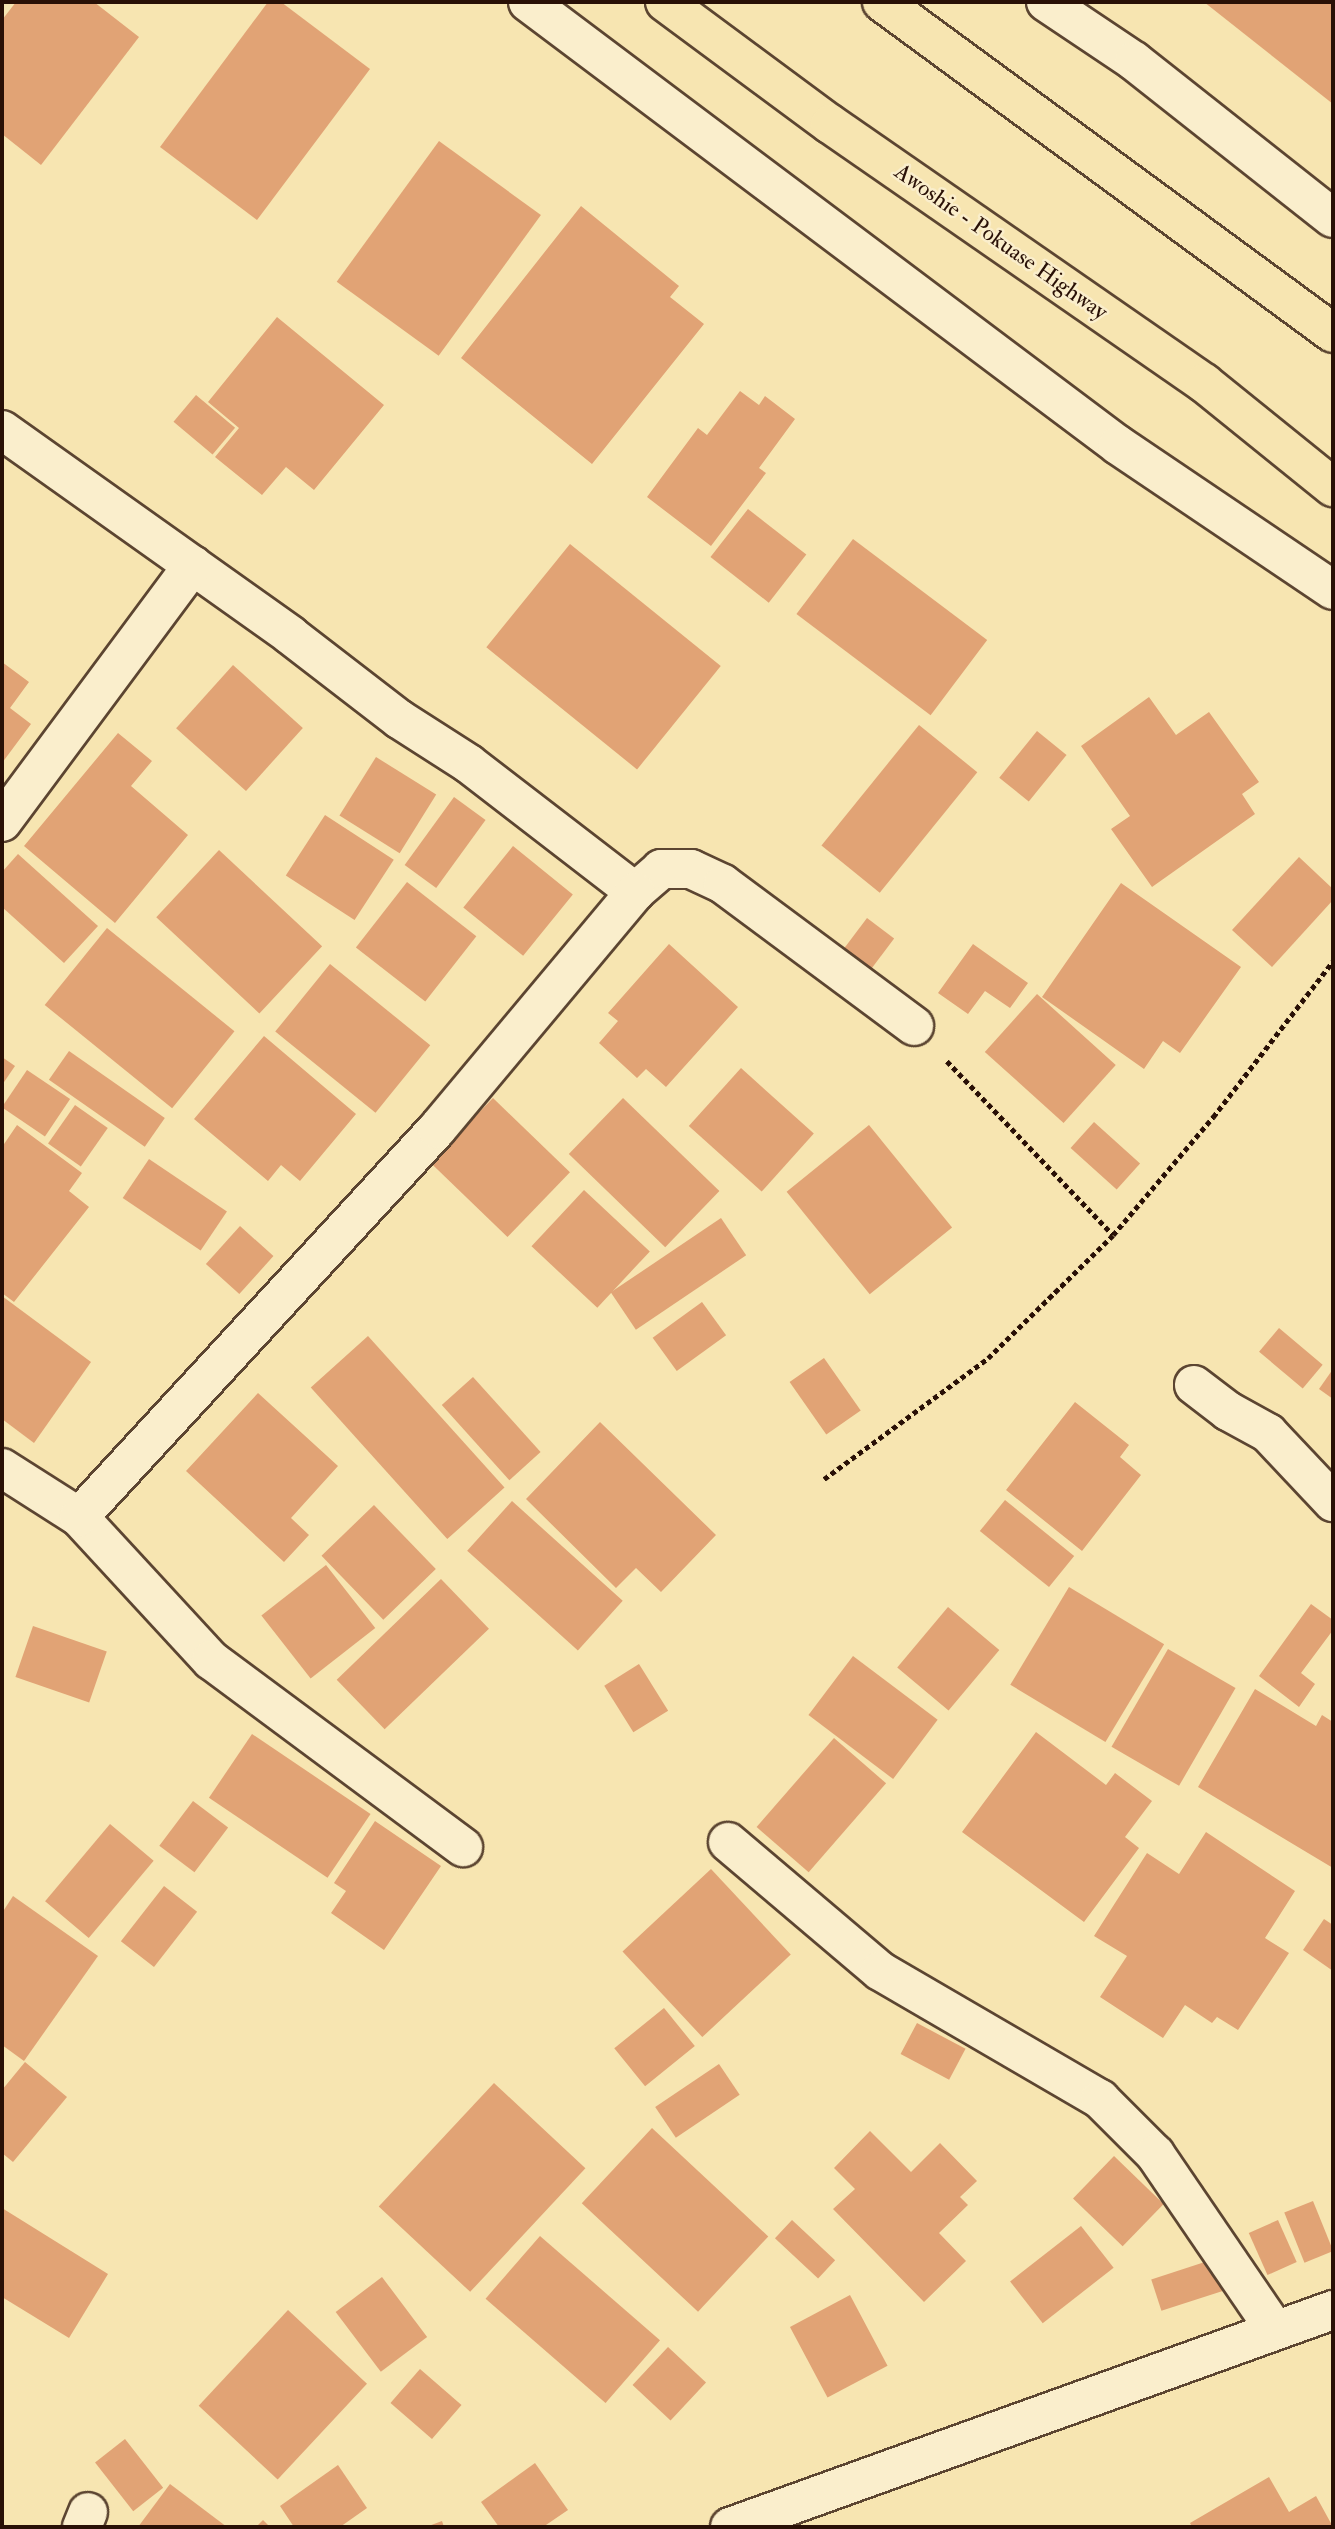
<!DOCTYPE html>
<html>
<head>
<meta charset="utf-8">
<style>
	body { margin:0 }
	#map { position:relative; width:1335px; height:2529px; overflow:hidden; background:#f7e5b1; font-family:"IM FELL Double Pica",serif }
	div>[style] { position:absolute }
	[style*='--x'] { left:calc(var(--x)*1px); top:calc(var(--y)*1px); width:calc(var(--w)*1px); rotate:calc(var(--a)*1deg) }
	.building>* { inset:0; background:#e1a375; transform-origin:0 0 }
	.path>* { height:4.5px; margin-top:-2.25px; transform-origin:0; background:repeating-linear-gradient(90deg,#291006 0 5px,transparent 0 8.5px) }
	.roads { filter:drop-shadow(2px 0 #5c4531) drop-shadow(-2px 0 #5c4531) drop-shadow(0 2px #5c4531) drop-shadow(0 -2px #5c4531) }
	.minor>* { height:38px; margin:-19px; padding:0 19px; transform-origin:19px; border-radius:19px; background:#faeecc }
	.tertiary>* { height:38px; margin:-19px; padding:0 19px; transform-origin:19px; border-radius:19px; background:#faeecc }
	.primary>* { height:38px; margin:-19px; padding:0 19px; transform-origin:19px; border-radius:19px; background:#f7e5b1 }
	span { translate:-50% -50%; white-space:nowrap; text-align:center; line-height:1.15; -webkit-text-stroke:5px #faeecc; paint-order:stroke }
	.street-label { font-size:23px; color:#291006 }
	.frame { position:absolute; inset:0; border:4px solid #291006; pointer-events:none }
</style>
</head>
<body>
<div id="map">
	<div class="building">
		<div style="clip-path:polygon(16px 2px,94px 2px,139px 37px,41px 165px,2px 134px,2px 20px)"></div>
		<div style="clip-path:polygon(268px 2px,281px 2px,370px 69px,257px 220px,160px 147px)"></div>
		<div style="clip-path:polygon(1204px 2px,1333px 2px,1333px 104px)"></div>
		<div style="left:439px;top:141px;width:126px;height:174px;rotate:36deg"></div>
		<div style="clip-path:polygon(581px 206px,679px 286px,670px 297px,704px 324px,592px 464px,461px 358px)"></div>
		<div style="clip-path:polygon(277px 317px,384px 405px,314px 490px,286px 467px,262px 495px,215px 457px,239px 428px,208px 402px)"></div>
		<div style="clip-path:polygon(740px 391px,759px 405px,765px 396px,795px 419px,759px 468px,766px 473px,711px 546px,647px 497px,698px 428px,707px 435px)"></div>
		<div style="left:196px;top:395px;width:51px;height:35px;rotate:40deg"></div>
		<div style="left:748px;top:509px;width:74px;height:61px;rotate:38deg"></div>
		<div style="left:853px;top:539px;width:168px;height:94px;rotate:37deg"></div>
		<div style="left:570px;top:544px;width:194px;height:133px;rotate:39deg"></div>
		<div style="clip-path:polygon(2px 662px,29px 682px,10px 708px,31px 724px,2px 763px)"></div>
		<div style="left:233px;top:665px;width:94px;height:85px;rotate:42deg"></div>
		<div style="clip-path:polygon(1149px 697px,1176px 735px,1209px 712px,1259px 782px,1242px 794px,1255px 814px,1152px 887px,1111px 829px,1130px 816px,1081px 746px)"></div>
		<div style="left:919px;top:725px;width:75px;height:155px;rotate:39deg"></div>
		<div style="left:1037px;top:731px;width:38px;height:60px;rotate:39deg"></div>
		<div style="clip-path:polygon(118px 733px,152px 761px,131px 786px,188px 835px,115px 923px,24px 846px)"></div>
		<div style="left:376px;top:757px;width:71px;height:69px;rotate:32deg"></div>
		<div style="left:454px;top:797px;width:39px;height:84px;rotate:36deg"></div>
		<div style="left:325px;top:815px;width:82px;height:72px;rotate:33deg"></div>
		<div style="left:513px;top:846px;width:77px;height:79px;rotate:39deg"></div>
		<div style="left:219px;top:850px;width:141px;height:92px;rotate:43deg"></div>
		<div style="clip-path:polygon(18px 854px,98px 926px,64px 963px,2px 907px,2px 872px)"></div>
		<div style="clip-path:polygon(1299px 857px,1333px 889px,1333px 900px,1272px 967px,1232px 930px)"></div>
		<div style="left:407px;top:882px;width:88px;height:83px;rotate:38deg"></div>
		<div style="clip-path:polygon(1121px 883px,1241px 967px,1180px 1053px,1163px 1041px,1144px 1069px,1042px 997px)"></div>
		<div style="left:867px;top:918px;width:34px;height:51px;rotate:37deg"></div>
		<div style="left:107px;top:928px;width:164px;height:99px;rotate:39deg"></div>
		<div style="clip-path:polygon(669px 944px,738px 1007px,666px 1087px,646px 1069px,637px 1078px,599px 1043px,618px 1021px,608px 1013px)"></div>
		<div style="clip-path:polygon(973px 944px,1028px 983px,1010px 1008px,985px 991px,968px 1014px,938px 993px)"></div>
		<div style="left:330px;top:964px;width:129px;height:87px;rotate:39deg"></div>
		<div style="left:1037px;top:994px;width:106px;height:78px;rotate:42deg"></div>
		<div style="clip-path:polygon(264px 1036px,356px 1114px,300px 1181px,281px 1165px,268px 1181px,194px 1119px)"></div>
		<div style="left:69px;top:1051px;width:117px;height:35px;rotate:35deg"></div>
		<div style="clip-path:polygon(2px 1057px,15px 1066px,2px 1085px)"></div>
		<div style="left:741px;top:1068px;width:98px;height:78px;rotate:42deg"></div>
		<div style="left:27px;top:1070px;width:52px;height:45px;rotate:34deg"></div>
		<div style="left:493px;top:1098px;width:107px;height:90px;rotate:44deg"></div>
		<div style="left:623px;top:1098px;width:134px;height:78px;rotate:44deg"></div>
		<div style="left:75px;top:1105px;width:40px;height:47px;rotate:35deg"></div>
		<div style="left:1094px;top:1122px;width:62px;height:35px;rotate:42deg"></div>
		<div style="clip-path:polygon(17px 1125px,82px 1173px,69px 1191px,89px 1207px,14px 1302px,2px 1293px,2px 1147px)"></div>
		<div style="left:869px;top:1125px;width:132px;height:106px;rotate:51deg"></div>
		<div style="left:149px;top:1159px;width:94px;height:47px;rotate:34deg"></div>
		<div style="left:584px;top:1190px;width:90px;height:77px;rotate:43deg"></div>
		<div style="left:721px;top:1218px;width:45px;height:133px;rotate:56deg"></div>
		<div style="left:240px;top:1226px;width:45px;height:51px;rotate:42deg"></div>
		<div style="clip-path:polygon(2px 1296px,91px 1362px,34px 1443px,2px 1419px)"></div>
		<div style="left:702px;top:1302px;width:41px;height:61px;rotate:54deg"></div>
		<div style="left:1279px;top:1328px;width:57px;height:31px;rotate:40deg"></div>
		<div style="left:368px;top:1336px;width:204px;height:77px;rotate:48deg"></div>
		<div style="left:824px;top:1358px;width:64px;height:42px;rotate:55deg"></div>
		<div style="clip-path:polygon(1333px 1369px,1333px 1399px,1319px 1389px)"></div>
		<div style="left:473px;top:1377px;width:101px;height:42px;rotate:48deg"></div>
		<div style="clip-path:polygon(258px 1393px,338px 1466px,291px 1518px,309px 1535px,284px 1562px,186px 1471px)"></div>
		<div style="clip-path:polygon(1075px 1402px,1129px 1445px,1120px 1457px,1141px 1475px,1082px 1551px,1006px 1490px)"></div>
		<div style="clip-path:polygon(600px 1422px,716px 1535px,661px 1592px,636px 1568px,616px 1588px,526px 1499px)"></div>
		<div style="left:1005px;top:1500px;width:89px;height:40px;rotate:39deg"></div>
		<div style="left:512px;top:1501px;width:149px;height:67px;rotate:42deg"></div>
		<div style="left:374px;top:1505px;width:89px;height:73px;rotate:46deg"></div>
		<div style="left:326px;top:1565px;width:80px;height:82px;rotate:52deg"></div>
		<div style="left:441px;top:1579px;width:69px;height:145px;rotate:46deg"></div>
		<div style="left:1069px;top:1587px;width:111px;height:114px;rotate:31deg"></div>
		<div style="clip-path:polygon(1311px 1604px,1333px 1620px,1333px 1630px,1301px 1673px,1315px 1684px,1299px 1707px,1259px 1676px)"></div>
		<div style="left:948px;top:1607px;width:67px;height:79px;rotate:40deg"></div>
		<div style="left:33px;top:1626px;width:78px;height:54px;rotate:19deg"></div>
		<div style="left:1168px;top:1649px;width:78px;height:113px;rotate:30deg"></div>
		<div style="left:853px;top:1656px;width:106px;height:74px;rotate:37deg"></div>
		<div style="left:639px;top:1664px;width:55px;height:41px;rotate:58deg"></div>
		<div style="clip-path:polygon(1255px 1689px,1316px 1726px,1322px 1715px,1333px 1722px,1333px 1868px,1198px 1787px)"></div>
		<div style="clip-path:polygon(1036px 1732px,1106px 1785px,1115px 1773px,1152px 1801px,1125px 1837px,1139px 1848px,1084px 1922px,962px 1832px)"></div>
		<div style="left:252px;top:1734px;width:143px;height:77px;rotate:34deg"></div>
		<div style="left:834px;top:1738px;width:69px;height:118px;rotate:41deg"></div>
		<div style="left:193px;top:1801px;width:44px;height:56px;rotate:37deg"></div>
		<div style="clip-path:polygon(375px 1821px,441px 1866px,384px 1950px,331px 1913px,346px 1891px,334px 1883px)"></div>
		<div style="left:110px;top:1824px;width:57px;height:101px;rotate:40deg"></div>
		<div style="clip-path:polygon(1206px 1832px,1295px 1891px,1265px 1938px,1289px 1953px,1238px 2030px,1217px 2017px,1212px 2023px,1185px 2005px,1163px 2038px,1100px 1997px,1127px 1956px,1094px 1936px,1147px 1853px,1179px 1874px)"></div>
		<div style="left:711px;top:1869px;width:117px;height:121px;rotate:47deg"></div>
		<div style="left:164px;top:1886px;width:42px;height:70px;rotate:38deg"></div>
		<div style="clip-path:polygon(13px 1896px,98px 1956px,24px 2061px,2px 2045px,2px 1913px)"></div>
		<div style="clip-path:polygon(1324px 1919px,1333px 1925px,1333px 1971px,1303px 1950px)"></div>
		<div style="left:664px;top:2008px;width:49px;height:64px;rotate:51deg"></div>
		<div style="left:917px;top:2023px;width:55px;height:35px;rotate:28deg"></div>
		<div style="clip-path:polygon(25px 2062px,67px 2097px,13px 2162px,2px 2153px,2px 2090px)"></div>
		<div style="left:719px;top:2064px;width:37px;height:77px;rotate:56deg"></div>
		<div style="left:494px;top:2083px;width:125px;height:169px;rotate:43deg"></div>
		<div style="left:652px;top:2128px;width:159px;height:103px;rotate:43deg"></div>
		<div style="clip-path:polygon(870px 2131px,911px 2172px,940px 2143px,977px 2181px,960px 2197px,968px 2205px,939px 2233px,966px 2261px,924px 2302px,833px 2209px,855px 2189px,834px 2168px)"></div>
		<div style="left:1114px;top:2156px;width:69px;height:59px;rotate:44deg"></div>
		<div style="left:1313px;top:2201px;width:54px;height:31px;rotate:68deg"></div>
		<div style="clip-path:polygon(2px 2208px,108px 2274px,69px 2338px,2px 2297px)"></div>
		<div style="left:792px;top:2220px;width:59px;height:25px;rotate:43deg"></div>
		<div style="left:1278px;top:2220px;width:46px;height:32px;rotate:66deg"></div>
		<div style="left:1081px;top:2226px;width:53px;height:90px;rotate:52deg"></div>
		<div style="left:540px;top:2236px;width:159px;height:83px;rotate:41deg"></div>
		<div style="left:1214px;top:2259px;width:33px;height:66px;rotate:72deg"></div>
		<div style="left:382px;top:2277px;width:75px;height:58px;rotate:53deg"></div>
		<div style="left:850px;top:2295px;width:80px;height:68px;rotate:62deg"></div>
		<div style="left:288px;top:2310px;width:108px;height:131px;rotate:43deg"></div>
		<div style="left:668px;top:2347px;width:52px;height:52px;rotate:43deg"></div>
		<div style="left:420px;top:2369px;width:55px;height:45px;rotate:41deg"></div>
		<div style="left:125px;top:2439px;width:62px;height:38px;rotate:52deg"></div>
		<div style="clip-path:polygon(535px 2463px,568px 2510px,543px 2527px,499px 2527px,481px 2502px)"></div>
		<div style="clip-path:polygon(338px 2465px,367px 2508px,340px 2527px,294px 2527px,280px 2506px)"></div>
		<div style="clip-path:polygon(1269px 2477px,1289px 2512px,1316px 2496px,1333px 2527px,1192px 2527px,1190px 2523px)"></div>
		<div style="clip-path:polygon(170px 2484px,227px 2527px,138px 2527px)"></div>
		<div style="clip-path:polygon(263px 2520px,270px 2527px,256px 2527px)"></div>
		<div style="clip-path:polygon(442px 2521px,444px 2527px,426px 2527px)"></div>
	</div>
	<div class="path">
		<div style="--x:947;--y:1061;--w:240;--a:46.3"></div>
		<div style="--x:824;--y:1479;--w:204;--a:-36.4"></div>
		<div style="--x:988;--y:1358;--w:175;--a:-44.5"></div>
		<div style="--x:1113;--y:1235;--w:155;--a:-49.7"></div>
		<div style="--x:1213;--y:1117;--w:197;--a:-52.4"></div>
	</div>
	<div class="roads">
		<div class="minor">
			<div style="--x:2;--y:430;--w:354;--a:35.4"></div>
			<div style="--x:290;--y:635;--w:138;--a:37.6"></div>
			<div style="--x:399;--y:719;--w:83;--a:32.7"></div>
			<div style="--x:469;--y:764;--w:210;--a:37.6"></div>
			<div style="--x:635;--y:892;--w:35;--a:-41"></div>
			<div style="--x:661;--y:869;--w:30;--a:0"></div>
			<div style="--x:691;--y:869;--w:35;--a:25"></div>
			<div style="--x:723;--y:884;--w:238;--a:36.6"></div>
			<div style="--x:2;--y:822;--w:320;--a:-53.4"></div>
			<div style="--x:1194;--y:1385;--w:43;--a:37.4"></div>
			<div style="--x:1228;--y:1411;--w:46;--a:28.8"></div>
			<div style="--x:1268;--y:1433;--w:95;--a:46.7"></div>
			<div style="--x:2;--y:1468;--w:91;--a:32.5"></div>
			<div style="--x:79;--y:1517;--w:195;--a:47.3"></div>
			<div style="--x:211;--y:1660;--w:314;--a:36.6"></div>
			<div style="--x:79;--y:1517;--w:528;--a:-47.3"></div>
			<div style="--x:437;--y:1129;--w:309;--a:-50.1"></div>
			<div style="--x:728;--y:1842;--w:199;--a:40.3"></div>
			<div style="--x:880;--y:1971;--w:255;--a:30.2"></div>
			<div style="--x:1100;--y:2099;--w:78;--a:45"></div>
			<div style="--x:1155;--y:2154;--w:213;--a:55.7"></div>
			<div style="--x:82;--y:2527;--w:16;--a:-68"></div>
		</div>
		<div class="tertiary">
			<div style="--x:528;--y:2;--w:738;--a:36.9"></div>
			<div style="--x:1118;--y:445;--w:259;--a:34"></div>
			<div style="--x:1046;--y:2;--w:106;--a:33.8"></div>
			<div style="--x:1134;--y:61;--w:253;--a:38.3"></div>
			<div style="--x:730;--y:2527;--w:641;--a:-19.79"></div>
		</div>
		<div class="primary">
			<div style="--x:665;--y:2;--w:205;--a:36.5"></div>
			<div style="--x:830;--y:124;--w:455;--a:34.7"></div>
			<div style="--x:1204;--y:383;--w:166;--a:38.9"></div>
			<div style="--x:882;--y:2;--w:559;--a:36.28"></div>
		</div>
	</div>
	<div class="street-label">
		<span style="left:1001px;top:242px;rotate:35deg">Awoshie - Pokuase Highway</span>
	</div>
	<div class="frame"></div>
</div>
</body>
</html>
